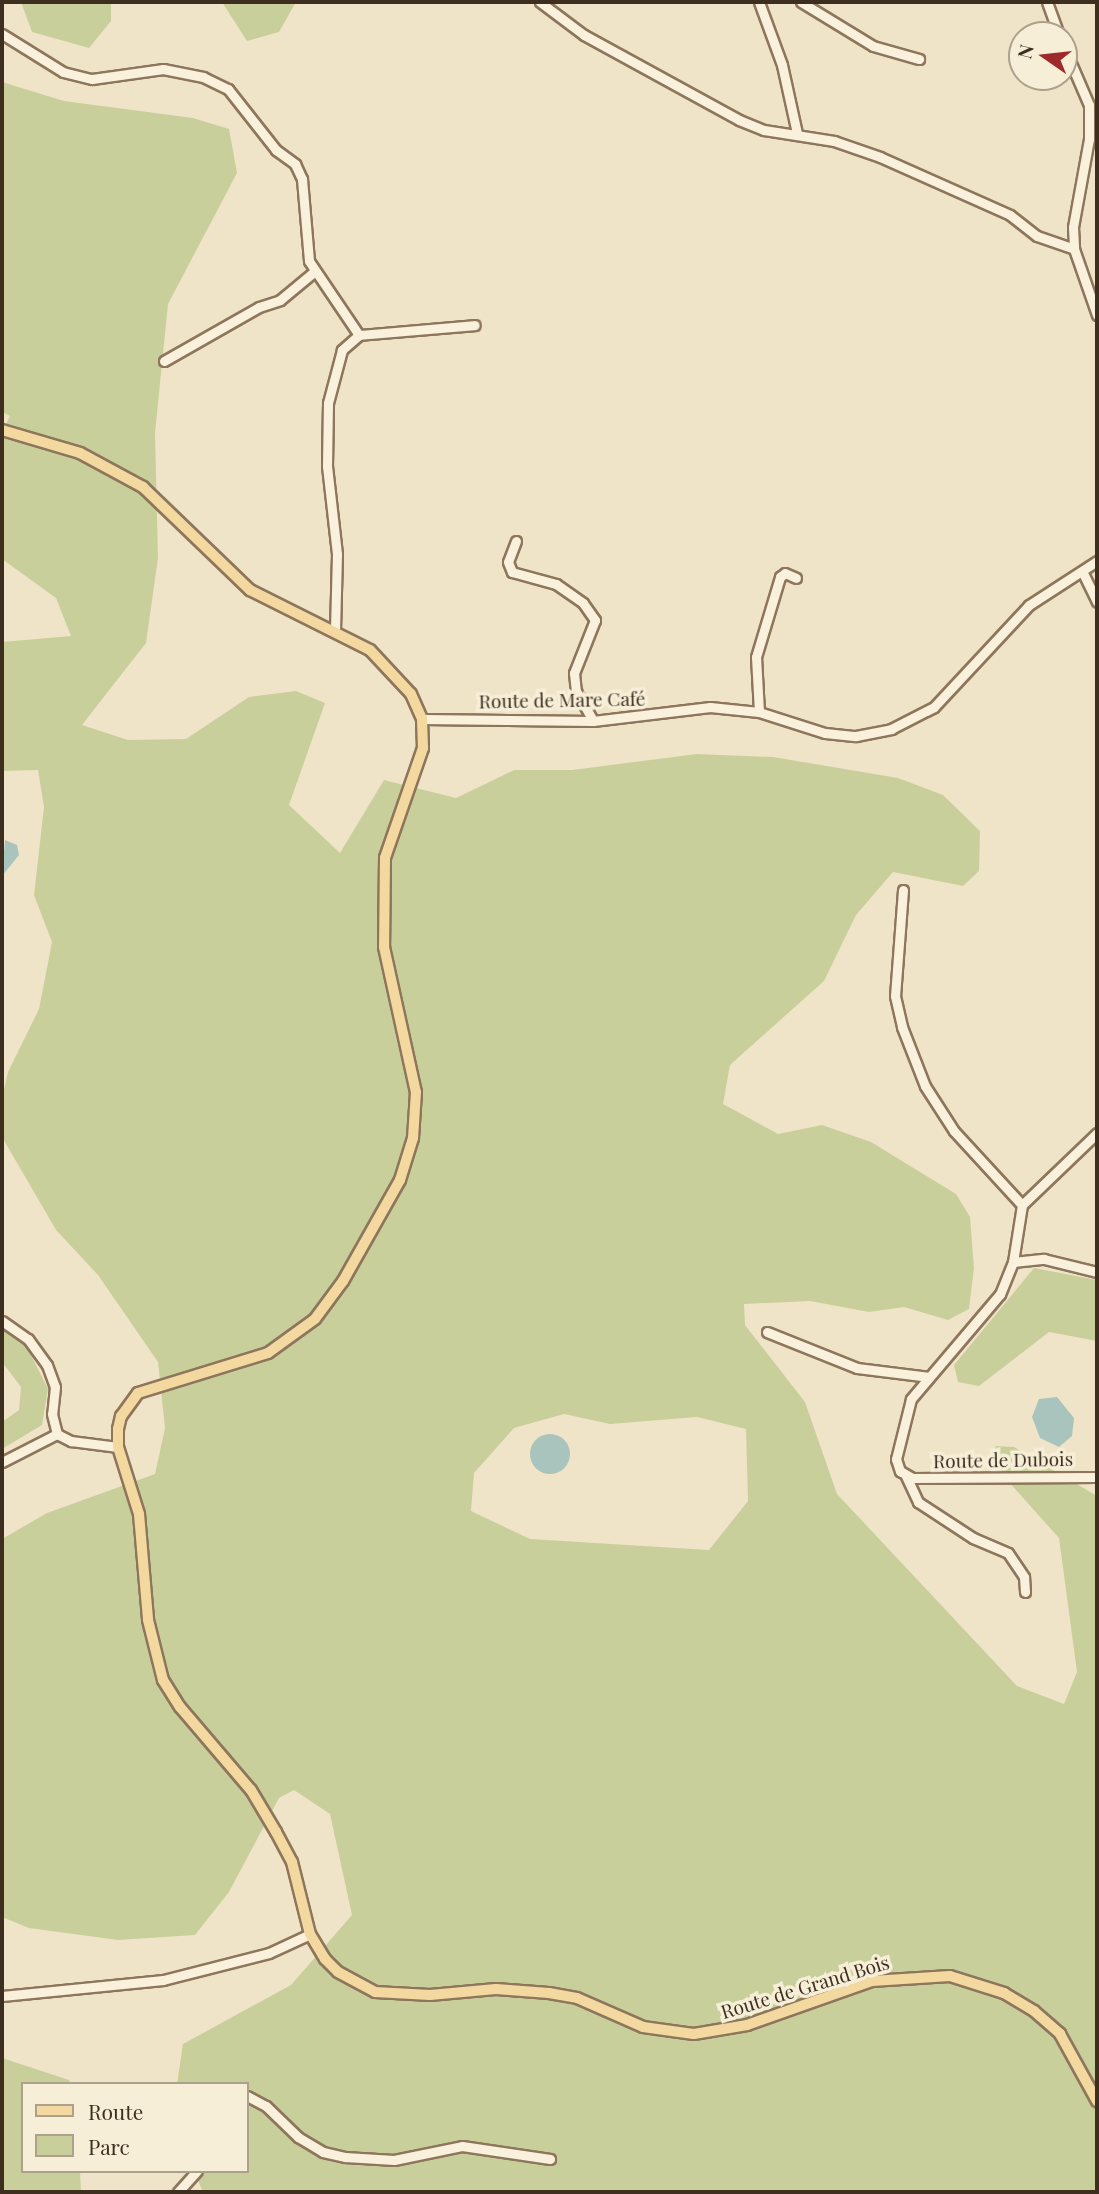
<!DOCTYPE html>
<html>
<head>
<meta charset="utf-8">
<style>
	body { margin:0 }
	#map { position:relative; width:1099px; height:2194px; overflow:hidden; background:#f0e4c8; font-family:"Playfair Display",serif }
	div>[style] { position:absolute }
	[style*='--x'] { left:calc(var(--x)*1px); top:calc(var(--y)*1px); width:calc(var(--w)*1px); rotate:calc(var(--a)*1deg) }
	.green>* { inset:0; background:#c9cf9b }
	.water>* { inset:0; background:#a9c4bc }
	.round { border-radius:50% }
	.roads { filter:drop-shadow(2px 0 #8d765c) drop-shadow(-2px 0 #8d765c) drop-shadow(0 2px #8d765c) drop-shadow(0 -2px #8d765c) }
	.minor>* { height:9px; margin:-4.5px; padding:0 4.5px; transform-origin:4.5px; border-radius:4.5px; background:#faf1dc }
	.major>* { height:10px; margin:-5px; padding:0 5px; transform-origin:5px; border-radius:5px; background:#f3d9a0 }
	span { translate:-50% -50%; white-space:nowrap; text-align:center; line-height:1.15; -webkit-text-stroke:7px #f7eed8; paint-order:stroke }
	.street-label { font-size:19px; color:#3d2e20 }
	.frame { position:absolute; inset:0; border:4px solid #3d2e20; pointer-events:none }
	.legend { position:absolute; left:21px; top:2082px; width:228px; height:91px; box-sizing:border-box; background:#f7eed8; border:2px solid #ada18e; margin:0; padding:9px 12px; list-style:none; font-size:21px; color:#3d2e20 }
	.legend li { display:flex; align-items:center; gap:14px; height:35px }
	.legend b { width:35px; border:2px solid #ada18e }
	.north { position:absolute; left:1008px; top:21px; width:70px; height:70px; box-sizing:border-box; background:#f7eed8; border:2px solid #ada18e; border-radius:50%; rotate:284deg; font-size:19px; font-weight:700; line-height:28px; text-align:center; color:#3d2e20 }
	.north::after { content:''; display:block; margin:auto; width:24px; height:32px; background:#9e2a2b; clip-path:polygon(50% 0,100% 100%,50% 72%,0 100%) }
</style>
</head>
<body>
<div id="map">
	<div class="green">
		<div style="clip-path:polygon(21px 2px,111px 2px,111px 21px,89px 48px,32px 32px)"></div>
		<div style="clip-path:polygon(222px 2px,296px 2px,279px 32px,247px 41px)"></div>
		<div style="clip-path:polygon(evenodd,2px 82px,64px 101px,193px 118px,229px 129px,237px 173px,168px 304px,155px 433px,158px 558px,146px 643px,82px 725px,128px 740px,186px 739px,249px 697px,296px 691px,325px 703px,289px 805px,340px 853px,384px 780px,456px 798px,514px 770px,572px 770px,697px 754px,773px 757px,898px 778px,943px 795px,980px 831px,979px 871px,963px 886px,893px 872px,856px 915px,824px 981px,730px 1065px,723px 1104px,778px 1134px,822px 1125px,871px 1142px,956px 1194px,970px 1217px,974px 1268px,969px 1309px,948px 1320px,904px 1307px,869px 1312px,810px 1301px,744px 1304px,745px 1325px,805px 1402px,837px 1494px,1017px 1686px,1064px 1704px,1077px 1672px,1059px 1538px,991px 1462px,996px 1446px,1014px 1447px,1097px 1496px,1097px 2192px,203px 2192px,194px 2171px,247px 2171px,247px 2084px,177px 2084px,183px 2044px,291px 1985px,352px 1915px,330px 1814px,294px 1790px,279px 1798px,229px 1892px,195px 1935px,118px 1940px,29px 1928px,2px 1917px,2px 1539px,47px 1513px,155px 1474px,165px 1428px,158px 1362px,98px 1275px,56px 1230px,2px 1137px,2px 1098px,8px 1072px,39px 1009px,52px 942px,34px 895px,44px 807px,38px 770px,2px 771px,2px 642px,71px 636px,56px 598px,2px 559px,2px 432px,10px 416px,2px 412px,2px 82px,564px 1414px,610px 1424px,697px 1417px,746px 1429px,748px 1501px,709px 1550px,530px 1539px,471px 1511px,474px 1473px,514px 1428px,564px 1414px)"></div>
		<div style="clip-path:polygon(1034px 1268px,1097px 1280px,1097px 1341px,1049px 1332px,979px 1386px,958px 1382px,954px 1365px)"></div>
		<div style="clip-path:polygon(2px 1327px,25px 1343px,48px 1389px,42px 1425px,2px 1449px,2px 1422px,19px 1410px,21px 1387px,2px 1362px)"></div>
		<div style="clip-path:polygon(2px 2058px,69px 2080px,71px 2084px,23px 2084px,23px 2171px,80px 2171px,81px 2192px,2px 2192px)"></div>
	</div>
	<div class="water">
		<div style="clip-path:polygon(5px 840px,17px 845px,19px 855px,2px 876px)"></div>
		<div style="clip-path:polygon(1057px 1397px,1074px 1418px,1072px 1436px,1059px 1447px,1040px 1438px,1032px 1417px,1039px 1399px)"></div>
		<div class="round" style="left:530px;top:1434px;width:40px;height:40px"></div>
	</div>
	<div class="roads">
		<div class="minor">
			<div style="--x:540;--y:2;--w:55;--a:36.9"></div>
			<div style="--x:584;--y:35;--w:177;--a:28.7"></div>
			<div style="--x:739;--y:120;--w:27;--a:22"></div>
			<div style="--x:764;--y:130;--w:71;--a:8.9"></div>
			<div style="--x:834;--y:141;--w:49;--a:19.2"></div>
			<div style="--x:880;--y:157;--w:142;--a:24"></div>
			<div style="--x:1010;--y:215;--w:34;--a:38"></div>
			<div style="--x:1037;--y:236;--w:39;--a:19"></div>
			<div style="--x:759;--y:2;--w:67;--a:69.9"></div>
			<div style="--x:782;--y:65;--w:70;--a:77.6"></div>
			<div style="--x:801;--y:2;--w:84;--a:31.4"></div>
			<div style="--x:873;--y:46;--w:48;--a:15.8"></div>
			<div style="--x:1047;--y:2;--w:35;--a:70"></div>
			<div style="--x:2;--y:34;--w:72;--a:31.9"></div>
			<div style="--x:63;--y:72;--w:30;--a:14"></div>
			<div style="--x:92;--y:79;--w:72;--a:-8"></div>
			<div style="--x:163;--y:69;--w:41;--a:11.3"></div>
			<div style="--x:203;--y:77;--w:28;--a:26"></div>
			<div style="--x:228;--y:89;--w:78;--a:51.8"></div>
			<div style="--x:276;--y:150;--w:24;--a:36"></div>
			<div style="--x:295;--y:164;--w:17;--a:65"></div>
			<div style="--x:302;--y:179;--w:82;--a:85.1"></div>
			<div style="--x:309;--y:261;--w:89;--a:56"></div>
			<div style="--x:359;--y:335;--w:23;--a:139"></div>
			<div style="--x:342;--y:350;--w:55;--a:104.8"></div>
			<div style="--x:328;--y:403;--w:63;--a:90.9"></div>
			<div style="--x:327;--y:466;--w:89;--a:83.5"></div>
			<div style="--x:337;--y:554;--w:75;--a:91.5"></div>
			<div style="--x:1064;--y:47;--w:63;--a:66.7"></div>
			<div style="--x:1089;--y:105;--w:34;--a:90"></div>
			<div style="--x:1089;--y:139;--w:89;--a:100.3"></div>
			<div style="--x:1073;--y:227;--w:22;--a:87"></div>
			<div style="--x:1074;--y:249;--w:70;--a:70.8"></div>
			<div style="--x:359;--y:335;--w:116;--a:-4.9"></div>
			<div style="--x:164;--y:361;--w:109;--a:-29.6"></div>
			<div style="--x:259;--y:307;--w:22;--a:-18"></div>
			<div style="--x:280;--y:300;--w:45;--a:-39.6"></div>
			<div style="--x:516;--y:541;--w:22;--a:111"></div>
			<div style="--x:508;--y:562;--w:11;--a:68"></div>
			<div style="--x:512;--y:572;--w:46;--a:15.3"></div>
			<div style="--x:556;--y:584;--w:33;--a:35"></div>
			<div style="--x:583;--y:603;--w:21;--a:55"></div>
			<div style="--x:595;--y:620;--w:57;--a:111.6"></div>
			<div style="--x:574;--y:673;--w:18;--a:84"></div>
			<div style="--x:576;--y:691;--w:34;--a:60"></div>
			<div style="--x:1083;--y:573;--w:32;--a:64"></div>
			<div style="--x:759;--y:712;--w:55;--a:-93.1"></div>
			<div style="--x:756;--y:657;--w:84;--a:-73.3"></div>
			<div style="--x:780;--y:577;--w:6;--a:-39"></div>
			<div style="--x:785;--y:573;--w:12;--a:24"></div>
			<div style="--x:422;--y:719;--w:171;--a:0.7"></div>
			<div style="--x:593;--y:721;--w:118;--a:-6.8"></div>
			<div style="--x:710;--y:707;--w:49;--a:5.8"></div>
			<div style="--x:759;--y:712;--w:69;--a:17.7"></div>
			<div style="--x:825;--y:733;--w:31;--a:6"></div>
			<div style="--x:856;--y:736;--w:36;--a:-11"></div>
			<div style="--x:891;--y:729;--w:48;--a:-27.1"></div>
			<div style="--x:934;--y:707;--w:139;--a:-47"></div>
			<div style="--x:1029;--y:605;--w:81;--a:-32.9"></div>
			<div style="--x:903;--y:890;--w:106;--a:94.3"></div>
			<div style="--x:895;--y:996;--w:32;--a:77"></div>
			<div style="--x:902;--y:1027;--w:63;--a:68.7"></div>
			<div style="--x:925;--y:1086;--w:54;--a:57.2"></div>
			<div style="--x:954;--y:1131;--w:100;--a:47.4"></div>
			<div style="--x:1097;--y:1133;--w:104;--a:136.2"></div>
			<div style="--x:1022;--y:1205;--w:58;--a:99"></div>
			<div style="--x:1013;--y:1262;--w:35;--a:112"></div>
			<div style="--x:1000;--y:1294;--w:138;--a:130.3"></div>
			<div style="--x:911;--y:1399;--w:62;--a:104"></div>
			<div style="--x:896;--y:1459;--w:13;--a:72"></div>
			<div style="--x:900;--y:1471;--w:14;--a:30"></div>
			<div style="--x:912;--y:1478;--w:185;--a:-0.3"></div>
			<div style="--x:1013;--y:1262;--w:31;--a:-6"></div>
			<div style="--x:1044;--y:1259;--w:55;--a:13.8"></div>
			<div style="--x:2;--y:1321;--w:32;--a:35"></div>
			<div style="--x:28;--y:1339;--w:32;--a:54"></div>
			<div style="--x:47;--y:1365;--w:23;--a:70"></div>
			<div style="--x:55;--y:1387;--w:27;--a:96"></div>
			<div style="--x:52;--y:1414;--w:21;--a:76"></div>
			<div style="--x:57;--y:1434;--w:16;--a:27"></div>
			<div style="--x:71;--y:1441;--w:47;--a:7.3"></div>
			<div style="--x:767;--y:1332;--w:97;--a:21.8"></div>
			<div style="--x:857;--y:1368;--w:73;--a:7.1"></div>
			<div style="--x:2;--y:1462;--w:62;--a:-27"></div>
			<div style="--x:906;--y:1476;--w:29;--a:65"></div>
			<div style="--x:918;--y:1502;--w:66;--a:33.2"></div>
			<div style="--x:973;--y:1538;--w:38;--a:23"></div>
			<div style="--x:1008;--y:1553;--w:29;--a:56"></div>
			<div style="--x:1024;--y:1577;--w:15;--a:86"></div>
			<div style="--x:2;--y:1996;--w:162;--a:-5.7"></div>
			<div style="--x:163;--y:1980;--w:109;--a:-14.3"></div>
			<div style="--x:269;--y:1953;--w:45;--a:-24.9"></div>
			<div style="--x:247;--y:2096;--w:21;--a:28"></div>
			<div style="--x:266;--y:2106;--w:45;--a:44.1"></div>
			<div style="--x:298;--y:2137;--w:29;--a:31"></div>
			<div style="--x:323;--y:2152;--w:23;--a:13"></div>
			<div style="--x:345;--y:2157;--w:49;--a:3.5"></div>
			<div style="--x:394;--y:2160;--w:69;--a:-11.6"></div>
			<div style="--x:462;--y:2146;--w:89;--a:8.4"></div>
			<div style="--x:178;--y:2192;--w:28;--a:-48"></div>
		</div>
		<div class="major">
			<div style="--x:2;--y:430;--w:81;--a:16.4"></div>
			<div style="--x:80;--y:453;--w:72;--a:28.4"></div>
			<div style="--x:143;--y:487;--w:149;--a:43.9"></div>
			<div style="--x:250;--y:590;--w:134;--a:26.6"></div>
			<div style="--x:370;--y:650;--w:60;--a:47"></div>
			<div style="--x:411;--y:694;--w:27;--a:66"></div>
			<div style="--x:422;--y:719;--w:29;--a:88"></div>
			<div style="--x:423;--y:748;--w:116;--a:109.1"></div>
			<div style="--x:385;--y:858;--w:89;--a:90.6"></div>
			<div style="--x:384;--y:947;--w:148;--a:77.6"></div>
			<div style="--x:416;--y:1092;--w:46;--a:93.7"></div>
			<div style="--x:413;--y:1138;--w:44;--a:107.2"></div>
			<div style="--x:400;--y:1180;--w:116;--a:119.4"></div>
			<div style="--x:343;--y:1281;--w:47;--a:126.4"></div>
			<div style="--x:315;--y:1319;--w:58;--a:144.1"></div>
			<div style="--x:268;--y:1353;--w:136;--a:162.9"></div>
			<div style="--x:138;--y:1393;--w:29;--a:126"></div>
			<div style="--x:121;--y:1416;--w:13;--a:103"></div>
			<div style="--x:118;--y:1429;--w:18;--a:90"></div>
			<div style="--x:118;--y:1447;--w:70;--a:72.6"></div>
			<div style="--x:139;--y:1514;--w:106;--a:85.1"></div>
			<div style="--x:148;--y:1620;--w:62;--a:76"></div>
			<div style="--x:163;--y:1680;--w:32;--a:58"></div>
			<div style="--x:180;--y:1707;--w:109;--a:49.5"></div>
			<div style="--x:251;--y:1790;--w:49;--a:59.2"></div>
			<div style="--x:276;--y:1832;--w:34;--a:62"></div>
			<div style="--x:292;--y:1862;--w:74;--a:76"></div>
			<div style="--x:310;--y:1934;--w:29;--a:59"></div>
			<div style="--x:325;--y:1959;--w:18;--a:45"></div>
			<div style="--x:338;--y:1972;--w:42;--a:28.4"></div>
			<div style="--x:375;--y:1992;--w:55;--a:3.1"></div>
			<div style="--x:430;--y:1995;--w:66;--a:-5.2"></div>
			<div style="--x:496;--y:1989;--w:53;--a:4.3"></div>
			<div style="--x:549;--y:1993;--w:28;--a:10"></div>
			<div style="--x:577;--y:1998;--w:72;--a:23.7"></div>
			<div style="--x:643;--y:2027;--w:51;--a:7.8"></div>
			<div style="--x:694;--y:2034;--w:54;--a:-9.6"></div>
			<div style="--x:747;--y:2025;--w:133;--a:-19.4"></div>
			<div style="--x:872;--y:1981;--w:78;--a:-3.7"></div>
			<div style="--x:950;--y:1976;--w:57;--a:17.5"></div>
			<div style="--x:1004;--y:1993;--w:35;--a:31"></div>
			<div style="--x:1034;--y:2011;--w:35;--a:41"></div>
			<div style="--x:1060;--y:2034;--w:77;--a:61.1"></div>
		</div>
	</div>
	<div class="street-label">
		<span style="left:562px;top:700px;rotate:-1deg">Route de Mare Café</span>
		<span style="left:1003px;top:1460px;rotate:-1deg">Route de Dubois</span>
		<span style="left:805px;top:1987px;rotate:-17deg">Route de Grand Bois</span>
	</div>
	<div class="frame"></div>
	<ul class="legend">
	<li><b style="height:9px;background:#f3d9a0"></b>Route</li>
	<li><b style="height:19px;background:#c9cf9b"></b>Parc</li>
	</ul>
	<div class="north">N</div>
</div>
</body>
</html>
